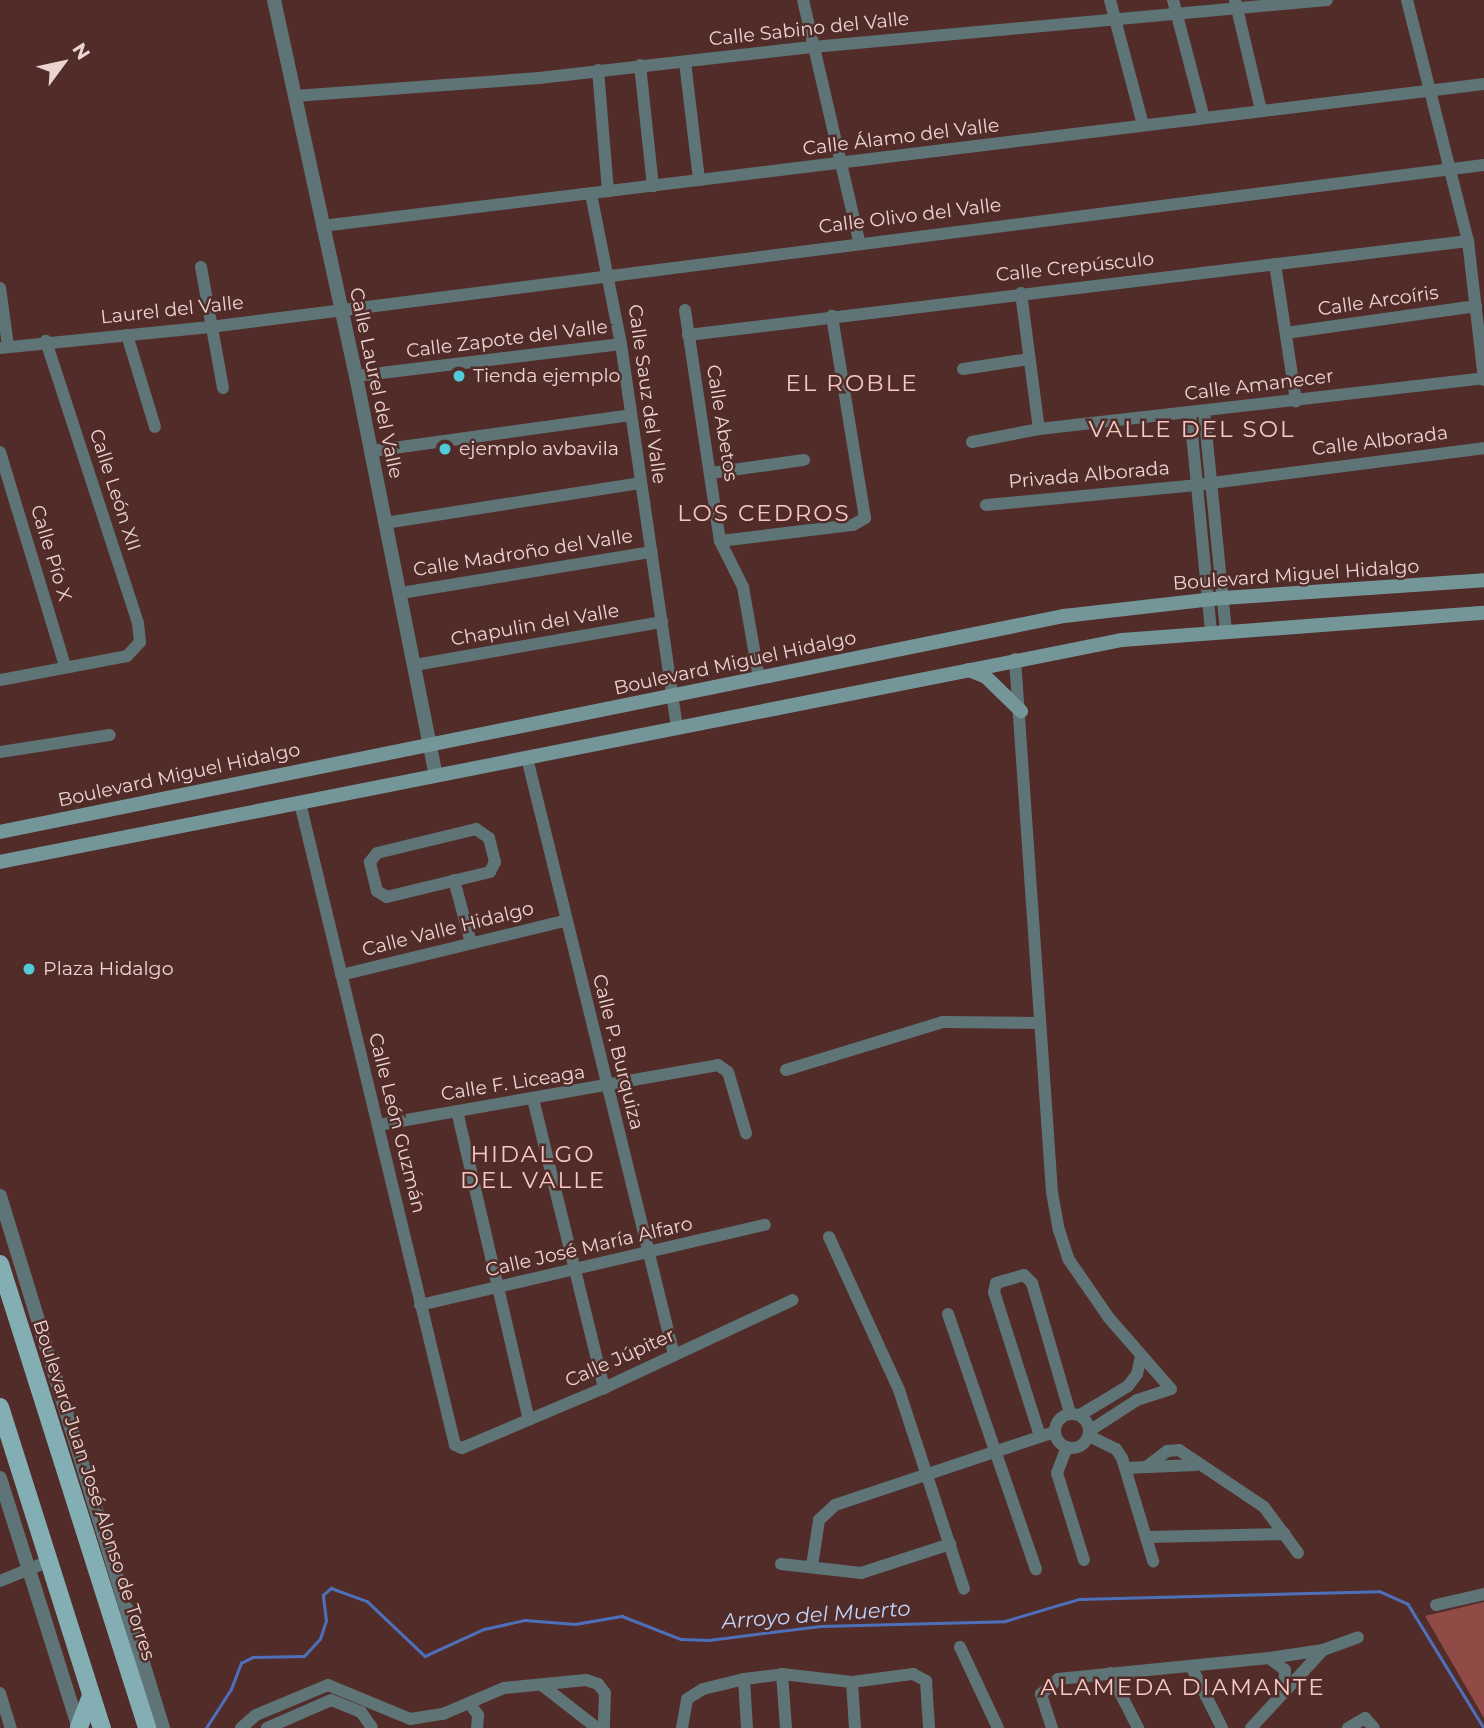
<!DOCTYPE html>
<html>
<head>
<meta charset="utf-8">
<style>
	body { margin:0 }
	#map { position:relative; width:1484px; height:1728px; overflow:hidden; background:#512c29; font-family:Montserrat,sans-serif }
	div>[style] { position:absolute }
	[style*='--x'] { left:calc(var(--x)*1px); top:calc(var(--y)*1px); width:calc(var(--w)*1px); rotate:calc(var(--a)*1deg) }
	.green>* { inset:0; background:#914b47 }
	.stream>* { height:2.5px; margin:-1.25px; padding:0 1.25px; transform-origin:1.25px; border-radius:1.25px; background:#4e70bb }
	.minor>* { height:12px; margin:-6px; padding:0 6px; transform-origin:6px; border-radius:6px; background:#5f7476 }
	.minor>.ring { margin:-6px; padding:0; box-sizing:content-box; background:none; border:12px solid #5f7476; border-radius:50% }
	.tertiary>* { height:14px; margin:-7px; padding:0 7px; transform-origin:7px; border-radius:7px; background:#5f7476 }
	.secondary>* { height:14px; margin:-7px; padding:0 7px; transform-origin:7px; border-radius:7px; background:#749699 }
	.primary>* { height:18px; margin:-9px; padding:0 9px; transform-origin:9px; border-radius:9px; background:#83afb4 }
	.dots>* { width:19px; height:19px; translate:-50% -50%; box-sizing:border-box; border:4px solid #512c29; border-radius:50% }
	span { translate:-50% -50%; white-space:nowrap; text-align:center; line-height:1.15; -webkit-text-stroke:5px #512c29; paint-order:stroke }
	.street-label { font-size:19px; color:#ecd4d1 }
	.poi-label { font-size:19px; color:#ecd4d1 }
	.left { translate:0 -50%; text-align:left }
	.water-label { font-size:21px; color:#c1d5ff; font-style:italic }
	.quarter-label { font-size:23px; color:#f7c7c2; letter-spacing:2px }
	.north { position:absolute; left:28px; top:28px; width:70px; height:70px; -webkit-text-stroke:5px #512c29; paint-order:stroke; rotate:57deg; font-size:19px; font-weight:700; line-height:28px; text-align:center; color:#ecd4d1 }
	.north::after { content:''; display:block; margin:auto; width:24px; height:32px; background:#ecd4d1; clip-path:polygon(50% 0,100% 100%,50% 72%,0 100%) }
</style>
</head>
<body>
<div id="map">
	<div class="green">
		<div style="clip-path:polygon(1484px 1602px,1484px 1718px,1425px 1616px)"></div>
	</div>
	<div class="stream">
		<div style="--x:206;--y:1728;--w:46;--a:-57.3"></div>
		<div style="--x:231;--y:1689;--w:28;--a:-69"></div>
		<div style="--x:241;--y:1663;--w:13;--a:-27"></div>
		<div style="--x:253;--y:1657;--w:51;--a:-1.1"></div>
		<div style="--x:304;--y:1656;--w:23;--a:-47"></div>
		<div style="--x:320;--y:1639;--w:19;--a:-72"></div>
		<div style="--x:326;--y:1621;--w:26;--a:-97"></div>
		<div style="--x:323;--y:1595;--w:11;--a:-41"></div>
		<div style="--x:331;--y:1588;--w:38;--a:20"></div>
		<div style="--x:367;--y:1601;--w:80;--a:43.5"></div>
		<div style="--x:425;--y:1656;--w:65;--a:-24.6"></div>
		<div style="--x:484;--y:1629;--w:42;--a:-12.4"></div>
		<div style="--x:525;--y:1620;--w:50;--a:4.6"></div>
		<div style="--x:575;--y:1624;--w:48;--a:-9.7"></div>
		<div style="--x:622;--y:1616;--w:63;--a:21.3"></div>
		<div style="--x:681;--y:1639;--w:28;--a:2"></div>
		<div style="--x:709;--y:1640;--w:112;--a:-7.2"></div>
		<div style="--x:820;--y:1626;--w:185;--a:-1.5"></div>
		<div style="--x:1005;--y:1621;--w:77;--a:-16.6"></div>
		<div style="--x:1079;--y:1599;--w:300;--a:-1.5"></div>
		<div style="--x:1379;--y:1591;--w:32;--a:24"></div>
		<div style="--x:1408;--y:1604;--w:145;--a:58.5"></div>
	</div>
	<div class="minor">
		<div style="--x:803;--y:0;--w:247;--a:76.9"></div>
		<div style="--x:1110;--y:0;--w:129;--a:75.2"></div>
		<div style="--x:1173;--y:0;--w:122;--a:75.3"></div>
		<div style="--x:1235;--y:0;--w:113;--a:76.7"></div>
		<div style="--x:1407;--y:0;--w:249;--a:75.8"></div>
		<div style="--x:1468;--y:241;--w:140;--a:83.4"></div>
		<div style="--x:685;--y:62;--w:119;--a:83.2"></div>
		<div style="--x:640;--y:65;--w:122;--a:83.9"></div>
		<div style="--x:598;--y:70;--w:122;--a:85.3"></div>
		<div style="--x:295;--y:96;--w:245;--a:-4.2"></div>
		<div style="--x:539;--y:78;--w:276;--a:-6.5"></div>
		<div style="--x:813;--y:47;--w:516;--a:-5.22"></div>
		<div style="--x:591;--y:194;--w:153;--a:78.7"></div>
		<div style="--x:621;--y:344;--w:386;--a:81.7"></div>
		<div style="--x:322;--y:226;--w:1171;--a:-6.97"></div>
		<div style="--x:1275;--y:264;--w:139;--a:81.3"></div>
		<div style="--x:201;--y:267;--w:123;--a:79.7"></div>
		<div style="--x:0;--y:288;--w:59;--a:82.1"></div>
		<div style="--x:1021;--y:293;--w:137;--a:82.5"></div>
		<div style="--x:685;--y:310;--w:234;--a:81.4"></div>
		<div style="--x:720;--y:541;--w:51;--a:63.4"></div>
		<div style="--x:743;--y:587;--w:92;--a:80"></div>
		<div style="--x:1286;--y:333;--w:192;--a:-8.1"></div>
		<div style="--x:127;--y:335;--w:96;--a:73.1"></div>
		<div style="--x:688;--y:335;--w:786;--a:-6.87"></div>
		<div style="--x:0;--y:348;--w:211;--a:-5.7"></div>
		<div style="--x:210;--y:327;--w:1284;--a:-7.25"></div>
		<div style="--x:963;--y:369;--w:67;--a:-8.6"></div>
		<div style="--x:356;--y:376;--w:267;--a:-6.9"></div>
		<div style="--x:1204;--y:411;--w:222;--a:84.3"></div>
		<div style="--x:1190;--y:413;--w:221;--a:84.5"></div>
		<div style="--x:972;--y:442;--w:68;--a:-11"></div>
		<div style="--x:1039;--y:429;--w:448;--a:-6.5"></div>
		<div style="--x:372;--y:451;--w:261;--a:-7.9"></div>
		<div style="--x:0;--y:452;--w:224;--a:73.1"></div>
		<div style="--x:711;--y:473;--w:94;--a:-8"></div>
		<div style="--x:986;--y:505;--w:211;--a:-5.4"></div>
		<div style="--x:1196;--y:485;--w:290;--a:-7.3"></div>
		<div style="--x:385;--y:523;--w:258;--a:-8.9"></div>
		<div style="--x:720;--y:541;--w:134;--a:-6.9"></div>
		<div style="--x:853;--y:525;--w:14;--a:-30"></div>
		<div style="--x:865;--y:518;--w:205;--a:-99.3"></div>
		<div style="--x:401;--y:593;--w:254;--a:-9.3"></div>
		<div style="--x:1015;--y:659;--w:534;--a:86.03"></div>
		<div style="--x:1052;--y:1192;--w:39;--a:80"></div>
		<div style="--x:1059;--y:1230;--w:32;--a:72"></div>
		<div style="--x:1069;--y:1260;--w:70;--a:55.4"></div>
		<div style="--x:1109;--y:1318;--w:94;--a:48.9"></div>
		<div style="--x:1171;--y:1389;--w:36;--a:162"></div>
		<div style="--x:1137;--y:1400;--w:57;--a:147.1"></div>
		<div style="--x:415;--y:665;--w:251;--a:-9.9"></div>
		<div style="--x:0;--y:680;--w:129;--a:-10.7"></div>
		<div style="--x:127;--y:656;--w:19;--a:-47"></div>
		<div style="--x:140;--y:642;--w:19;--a:-96"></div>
		<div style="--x:138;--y:623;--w:297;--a:-108.1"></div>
		<div style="--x:0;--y:752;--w:111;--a:-8.8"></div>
		<div style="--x:527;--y:758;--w:615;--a:76.17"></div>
		<div style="--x:300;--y:803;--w:660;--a:76.43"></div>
		<div style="--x:455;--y:1445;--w:8;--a:23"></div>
		<div style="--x:462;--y:1448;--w:154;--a:-22.9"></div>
		<div style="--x:604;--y:1388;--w:208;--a:-25"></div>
		<div style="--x:476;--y:829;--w:16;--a:35"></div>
		<div style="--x:489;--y:838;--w:25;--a:76"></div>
		<div style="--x:495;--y:862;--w:11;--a:117"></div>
		<div style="--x:490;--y:872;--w:106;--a:166.4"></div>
		<div style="--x:387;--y:897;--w:12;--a:-149"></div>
		<div style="--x:377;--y:891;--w:30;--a:-104"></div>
		<div style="--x:370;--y:862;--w:11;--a:-52"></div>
		<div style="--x:377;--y:853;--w:102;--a:-13.6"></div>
		<div style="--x:454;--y:880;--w:65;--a:74.9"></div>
		<div style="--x:341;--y:975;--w:230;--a:-13.6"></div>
		<div style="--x:786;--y:1070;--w:164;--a:-17"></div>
		<div style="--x:943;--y:1022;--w:97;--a:0.6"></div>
		<div style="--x:533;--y:1099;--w:298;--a:76.2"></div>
		<div style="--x:457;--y:1111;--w:317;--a:76.9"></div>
		<div style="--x:378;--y:1125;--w:345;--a:-10"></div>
		<div style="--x:718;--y:1065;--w:12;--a:35"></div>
		<div style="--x:728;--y:1072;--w:64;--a:73.6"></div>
		<div style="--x:829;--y:1237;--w:168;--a:65.4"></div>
		<div style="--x:899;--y:1390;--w:209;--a:71.9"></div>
		<div style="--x:420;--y:1305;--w:354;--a:-13.1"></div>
		<div style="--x:948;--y:1314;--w:270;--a:71"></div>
		<div class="ring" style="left:1055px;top:1414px;width:22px;height:22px"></div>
		<div style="--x:1080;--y:1415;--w:56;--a:-31.1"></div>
		<div style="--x:1128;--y:1386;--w:15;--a:-53"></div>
		<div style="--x:1137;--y:1374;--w:18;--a:-77"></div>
		<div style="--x:1040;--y:1436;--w:151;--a:-107.7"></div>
		<div style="--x:994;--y:1292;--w:9;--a:-77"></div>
		<div style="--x:996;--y:1283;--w:29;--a:-16"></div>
		<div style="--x:1024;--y:1275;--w:11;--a:45"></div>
		<div style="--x:1032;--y:1283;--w:135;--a:73.7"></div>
		<div style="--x:1089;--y:1436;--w:30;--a:26"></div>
		<div style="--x:1116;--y:1449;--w:11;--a:56"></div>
		<div style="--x:1122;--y:1458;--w:108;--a:73.2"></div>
		<div style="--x:1067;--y:1447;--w:28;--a:111"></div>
		<div style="--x:1057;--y:1473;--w:91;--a:72.8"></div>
		<div style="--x:1146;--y:1467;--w:26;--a:-37"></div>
		<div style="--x:1167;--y:1451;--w:12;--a:-5"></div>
		<div style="--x:1179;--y:1450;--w:102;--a:33.8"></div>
		<div style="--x:1264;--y:1507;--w:57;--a:53.5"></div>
		<div style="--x:1126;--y:1468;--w:69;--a:-2.5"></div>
		<div style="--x:1146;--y:1537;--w:139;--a:-1.2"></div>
		<div style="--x:781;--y:1564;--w:81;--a:6.4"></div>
		<div style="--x:861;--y:1573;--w:94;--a:-18"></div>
		<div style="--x:812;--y:1566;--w:47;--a:-81.3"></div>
		<div style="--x:819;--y:1520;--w:22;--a:-43"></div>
		<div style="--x:835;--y:1505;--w:232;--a:-18.4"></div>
		<div style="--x:0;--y:1581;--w:51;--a:-22"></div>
		<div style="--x:1436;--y:1605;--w:49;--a:-12.9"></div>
		<div style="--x:960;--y:1647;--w:89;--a:64.9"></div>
		<div style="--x:1269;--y:1658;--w:20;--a:37"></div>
		<div style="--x:1285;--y:1670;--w:22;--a:93"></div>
		<div style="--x:1191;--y:1666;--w:69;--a:63.4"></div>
		<div style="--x:1110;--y:1673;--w:62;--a:63"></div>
		<div style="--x:782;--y:1674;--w:54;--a:85.8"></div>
		<div style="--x:744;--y:1679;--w:49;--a:86.5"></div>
		<div style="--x:852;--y:1682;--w:46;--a:86.3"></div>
		<div style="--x:543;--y:1686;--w:68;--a:37.9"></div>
		<div style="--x:0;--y:1693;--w:37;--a:73"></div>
		<div style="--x:470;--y:1704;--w:14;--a:54"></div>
		<div style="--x:478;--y:1715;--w:13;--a:94"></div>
		<div style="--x:241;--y:1728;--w:20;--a:-41"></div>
		<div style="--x:256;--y:1715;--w:78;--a:-22.6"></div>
		<div style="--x:328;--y:1685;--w:89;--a:22.5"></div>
		<div style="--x:410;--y:1719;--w:33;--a:-9"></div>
		<div style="--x:443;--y:1714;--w:66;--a:-23.1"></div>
		<div style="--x:504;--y:1688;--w:82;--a:-5.6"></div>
		<div style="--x:586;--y:1680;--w:13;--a:18"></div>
		<div style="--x:598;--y:1684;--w:11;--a:52"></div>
		<div style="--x:605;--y:1693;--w:35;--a:92"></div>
		<div style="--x:267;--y:1728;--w:70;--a:-23.6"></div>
		<div style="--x:331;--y:1700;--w:32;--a:22"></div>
		<div style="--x:361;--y:1712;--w:19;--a:55"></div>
		<div style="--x:682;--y:1728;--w:29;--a:-80"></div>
		<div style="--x:687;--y:1699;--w:19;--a:-32"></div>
		<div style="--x:703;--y:1689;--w:42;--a:-13.7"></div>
		<div style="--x:744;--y:1679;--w:38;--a:-7"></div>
		<div style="--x:782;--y:1674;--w:70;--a:6.5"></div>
		<div style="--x:852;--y:1682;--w:62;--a:-7.5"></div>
		<div style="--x:913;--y:1674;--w:15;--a:28"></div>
		<div style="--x:926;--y:1681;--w:47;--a:86.3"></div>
		<div style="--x:1052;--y:1728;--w:36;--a:-108"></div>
		<div style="--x:1041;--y:1694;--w:23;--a:-41"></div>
		<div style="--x:1058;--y:1679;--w:212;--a:-5.7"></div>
		<div style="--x:1269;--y:1658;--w:55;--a:-8.4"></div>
		<div style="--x:1323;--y:1650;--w:37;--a:-20"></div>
		<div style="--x:1251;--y:1728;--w:106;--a:-47.3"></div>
		<div style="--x:1348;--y:1728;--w:20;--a:-30"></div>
		<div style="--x:1365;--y:1718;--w:13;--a:48"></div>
	</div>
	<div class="tertiary">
		<div style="--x:274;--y:0;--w:385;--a:77.7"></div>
		<div style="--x:356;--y:376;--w:407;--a:78.7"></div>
		<div style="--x:0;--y:1196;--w:556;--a:72.97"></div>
		<div style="--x:0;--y:1478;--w:262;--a:72.5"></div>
	</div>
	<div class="secondary">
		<div style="--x:969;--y:670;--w:18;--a:22"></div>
		<div style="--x:986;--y:677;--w:49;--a:44.2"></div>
		<div style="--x:0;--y:832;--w:1086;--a:-11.48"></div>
		<div style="--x:1064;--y:616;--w:160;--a:-6.5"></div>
		<div style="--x:1223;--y:598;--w:262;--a:-3.9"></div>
		<div style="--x:0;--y:862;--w:1144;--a:-11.19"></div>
		<div style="--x:1122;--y:640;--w:363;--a:-4.3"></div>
	</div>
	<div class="primary">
		<div style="--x:0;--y:1264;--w:487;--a:72.4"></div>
		<div style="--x:0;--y:1407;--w:337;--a:72.4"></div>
		<div style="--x:79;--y:1727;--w:33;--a:-69"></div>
	</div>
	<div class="dots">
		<div style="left:459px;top:376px;background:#52cbd8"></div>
		<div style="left:445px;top:449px;background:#52cbd8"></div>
		<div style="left:29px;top:969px;background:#52cbd8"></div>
	</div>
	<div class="street-label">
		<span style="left:809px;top:29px;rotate:-6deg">Calle Sabino del Valle</span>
		<span style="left:901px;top:137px;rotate:-7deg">Calle Álamo del Valle</span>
		<span style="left:910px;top:216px;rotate:-7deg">Calle Olivo del Valle</span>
		<span style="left:1075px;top:267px;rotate:-6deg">Calle Crepúsculo</span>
		<span style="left:1378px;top:301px;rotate:-8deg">Calle Arcoíris</span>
		<span style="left:172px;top:310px;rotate:-6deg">Laurel del Valle</span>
		<span style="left:507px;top:339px;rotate:-7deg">Calle Zapote del Valle</span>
		<span style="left:376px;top:383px;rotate:78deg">Calle Laurel del Valle</span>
		<span style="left:1259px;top:385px;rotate:-7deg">Calle Amanecer</span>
		<span style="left:647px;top:394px;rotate:82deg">Calle Sauz del Valle</span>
		<span style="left:722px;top:423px;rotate:81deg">Calle Abetos</span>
		<span style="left:1380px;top:441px;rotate:-7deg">Calle Alborada</span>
		<span style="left:1089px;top:475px;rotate:-5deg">Privada Alborada</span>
		<span style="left:115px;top:490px;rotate:72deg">Calle León XII</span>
		<span style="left:51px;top:553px;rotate:73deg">Calle Pío X</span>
		<span style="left:523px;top:553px;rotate:-9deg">Calle Madroño del Valle</span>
		<span style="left:1296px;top:575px;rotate:-4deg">Boulevard Miguel Hidalgo</span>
		<span style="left:535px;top:625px;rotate:-10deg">Chapulin del Valle</span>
		<span style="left:735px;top:663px;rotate:-12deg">Boulevard Miguel Hidalgo</span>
		<span style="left:179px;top:775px;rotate:-12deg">Boulevard Miguel Hidalgo</span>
		<span style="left:448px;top:929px;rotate:-14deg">Calle Valle Hidalgo</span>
		<span style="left:618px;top:1052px;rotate:76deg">Calle P. Burquiza</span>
		<span style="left:513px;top:1083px;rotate:-9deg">Calle F. Liceaga</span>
		<span style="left:397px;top:1123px;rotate:76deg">Calle León Guzmán</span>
		<span style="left:589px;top:1247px;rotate:-13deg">Calle José María Alfaro</span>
		<span style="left:620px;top:1358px;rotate:-24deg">Calle Júpiter</span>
		<span style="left:94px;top:1490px;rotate:72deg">Boulevard Juan José Alonso de Torres</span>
	</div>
	<div class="poi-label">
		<span class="left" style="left:473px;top:376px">Tienda ejemplo</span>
		<span class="left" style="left:459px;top:449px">ejemplo avbavila</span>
		<span class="left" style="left:43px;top:969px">Plaza Hidalgo</span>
	</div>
	<div class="water-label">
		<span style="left:816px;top:1615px;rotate:-4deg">Arroyo del Muerto</span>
	</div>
	<div class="quarter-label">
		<span style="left:852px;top:383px">EL ROBLE</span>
		<span style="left:1192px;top:429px">VALLE DEL SOL</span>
		<span style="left:764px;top:513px">LOS CEDROS</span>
		<span style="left:533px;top:1167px">HIDALGO<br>DEL VALLE</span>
		<span style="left:1183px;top:1687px">ALAMEDA DIAMANTE</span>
	</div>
	<div class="north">N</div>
</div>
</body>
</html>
